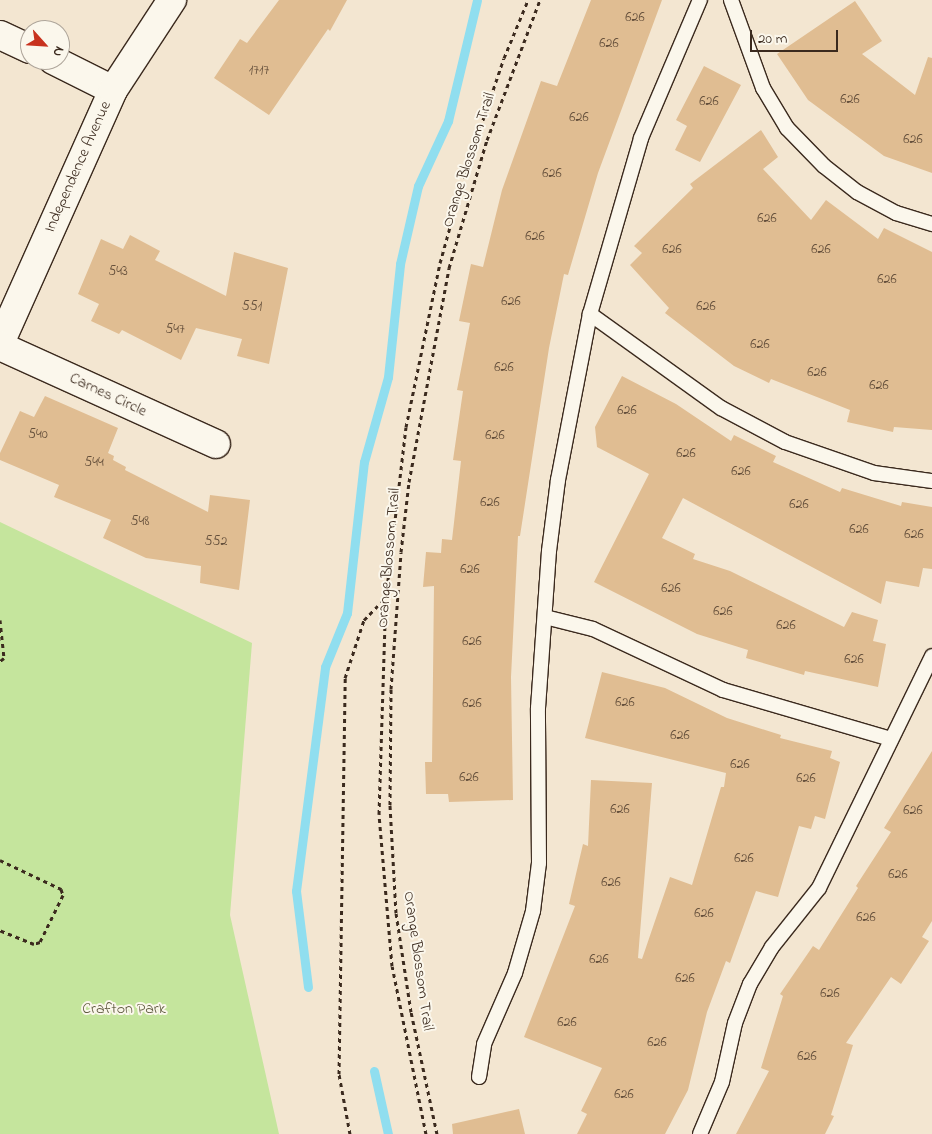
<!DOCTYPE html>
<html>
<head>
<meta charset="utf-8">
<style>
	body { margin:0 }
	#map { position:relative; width:932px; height:1134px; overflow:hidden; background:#f3e6d1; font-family:"Indie Flower",sans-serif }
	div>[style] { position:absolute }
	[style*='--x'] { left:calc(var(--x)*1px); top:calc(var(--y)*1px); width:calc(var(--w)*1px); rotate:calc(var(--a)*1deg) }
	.green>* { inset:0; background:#c5e59d }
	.stream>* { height:9px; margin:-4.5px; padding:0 4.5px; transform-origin:4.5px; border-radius:4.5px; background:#90deef }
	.building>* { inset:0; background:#e0bd92 }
	.path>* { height:3px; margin-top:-1.5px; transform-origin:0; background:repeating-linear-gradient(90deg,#3b2a1e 0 4px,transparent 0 8px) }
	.roads { filter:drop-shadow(1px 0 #3b2a1e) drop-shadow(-1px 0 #3b2a1e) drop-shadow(0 1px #3b2a1e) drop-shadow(0 -1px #3b2a1e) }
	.lane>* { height:14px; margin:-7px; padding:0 7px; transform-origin:7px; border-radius:7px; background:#fbf7ec }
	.street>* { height:28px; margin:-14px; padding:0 14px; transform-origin:14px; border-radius:14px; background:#fbf7ec }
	span { translate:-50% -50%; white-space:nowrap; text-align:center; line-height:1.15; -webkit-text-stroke:4px #fbf7ec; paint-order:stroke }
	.number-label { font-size:14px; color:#644f3b }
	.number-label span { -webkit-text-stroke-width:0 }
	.street-label { font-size:16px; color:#3b2a1e }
	.park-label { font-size:16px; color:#5e593e }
	.north { position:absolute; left:20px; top:20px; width:50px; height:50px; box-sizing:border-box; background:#fbf7ec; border:1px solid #aea59a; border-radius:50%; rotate:116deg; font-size:14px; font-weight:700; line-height:20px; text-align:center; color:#3b2a1e }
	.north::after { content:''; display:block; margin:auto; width:18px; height:22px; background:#c8321e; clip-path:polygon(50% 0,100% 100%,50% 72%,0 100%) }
	.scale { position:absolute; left:750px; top:30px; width:88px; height:22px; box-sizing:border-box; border:2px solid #3b2a1e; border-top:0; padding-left:6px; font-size:15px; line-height:18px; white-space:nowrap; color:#3b2a1e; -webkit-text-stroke:4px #fbf7ec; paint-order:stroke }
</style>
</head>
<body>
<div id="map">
	<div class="green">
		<div style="clip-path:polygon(0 522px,252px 643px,230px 915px,279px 1134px,0 1134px)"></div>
	</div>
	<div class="stream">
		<div style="--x:308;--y:987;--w:97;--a:-97.1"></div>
		<div style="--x:296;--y:891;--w:226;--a:-82.6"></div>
		<div style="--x:325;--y:667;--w:58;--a:-67.8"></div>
		<div style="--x:347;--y:613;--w:152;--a:-83.6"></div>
		<div style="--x:364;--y:462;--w:88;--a:-74.2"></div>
		<div style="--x:388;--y:377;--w:114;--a:-83.9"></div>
		<div style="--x:400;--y:264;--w:80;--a:-77"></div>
		<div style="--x:418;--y:186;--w:72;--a:-65.2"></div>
		<div style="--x:448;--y:121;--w:124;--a:-76.5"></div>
		<div style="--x:374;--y:1071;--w:65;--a:77.5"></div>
	</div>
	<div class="building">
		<div style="clip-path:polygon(279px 0,347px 0,330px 31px,328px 29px,269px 115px,214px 78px,240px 39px,247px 43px)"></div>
		<div style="clip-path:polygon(591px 0,662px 0,598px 173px,568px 275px,564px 274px,549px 348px,520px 536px,518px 536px,511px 677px,513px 800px,449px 802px,448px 794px,426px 794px,425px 762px,432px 762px,434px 586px,423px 587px,426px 552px,441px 553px,442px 539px,452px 540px,461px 461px,453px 460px,463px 391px,457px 390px,470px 323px,459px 321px,471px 264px,483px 267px,502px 190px,541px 81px,557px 86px)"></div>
		<div style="clip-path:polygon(855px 1px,882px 41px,862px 54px,915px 95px,928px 57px,932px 58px,932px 173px,884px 156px,808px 100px,777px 54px)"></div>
		<div style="clip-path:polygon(704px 66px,741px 85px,700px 162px,675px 150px,687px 126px,676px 120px)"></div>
		<div style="clip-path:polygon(761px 130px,778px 157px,763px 169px,811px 220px,826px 200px,878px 239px,884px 228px,932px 252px,932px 430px,894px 427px,893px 432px,847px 422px,850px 410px,771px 379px,769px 383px,734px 366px,665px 313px,669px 308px,630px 265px,642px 253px,634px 246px,693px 188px,690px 184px)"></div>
		<div style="clip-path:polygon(130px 235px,160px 251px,155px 260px,226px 296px,234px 252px,288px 268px,269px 364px,237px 356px,242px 339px,196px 328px,181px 360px,122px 330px,119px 334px,91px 321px,99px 304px,78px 294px,101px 239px,123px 249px)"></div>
		<div style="clip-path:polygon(622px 376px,676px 404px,731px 441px,734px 435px,776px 456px,773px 462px,840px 492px,842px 488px,901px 506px,902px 502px,932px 507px,932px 569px,923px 568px,919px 587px,886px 581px,881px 604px,683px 498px,662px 538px,695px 554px,693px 559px,730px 571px,844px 627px,852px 612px,878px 620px,873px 641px,886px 644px,878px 687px,805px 671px,804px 675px,746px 658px,748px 650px,697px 634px,594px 582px,649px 474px,597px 447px,595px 427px)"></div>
		<div style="clip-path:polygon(45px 396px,118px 428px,108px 453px,114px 456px,113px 460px,126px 467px,125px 470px,208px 512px,210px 495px,250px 500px,239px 590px,200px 583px,201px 566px,146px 558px,103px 538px,111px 520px,54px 497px,59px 485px,0 460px,0 453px,20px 411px,34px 417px)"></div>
		<div style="clip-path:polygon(602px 672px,665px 688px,727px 718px,781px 735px,780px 738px,832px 751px,830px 758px,840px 762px,825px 819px,815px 816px,811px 829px,799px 826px,778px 897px,756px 891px,730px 963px,726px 961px,707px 1012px,688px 1090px,665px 1134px,577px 1134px,587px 1114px,581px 1111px,602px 1068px,524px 1037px,575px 906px,569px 904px,583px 844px,588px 846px,591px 780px,652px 783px,638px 958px,642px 959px,670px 877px,692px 885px,721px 787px,724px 787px,726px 773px,585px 738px)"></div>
		<div style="clip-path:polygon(932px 751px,932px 921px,922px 937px,929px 941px,901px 984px,891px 977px,846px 1043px,853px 1045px,831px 1115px,834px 1116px,825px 1134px,736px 1134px,769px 1071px,761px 1068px,783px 996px,780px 994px,813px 946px,819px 950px,858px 888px,856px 886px,891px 832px,884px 828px)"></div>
		<div style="clip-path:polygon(519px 1109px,525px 1134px,453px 1134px,452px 1124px)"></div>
	</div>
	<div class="path">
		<div style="--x:0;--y:620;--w:38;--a:84"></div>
		<div style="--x:4;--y:658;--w:5;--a:143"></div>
		<div style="--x:0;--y:860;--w:68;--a:25.4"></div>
		<div style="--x:61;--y:889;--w:6;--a:72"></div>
		<div style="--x:63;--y:895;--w:52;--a:116.1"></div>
		<div style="--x:40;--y:942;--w:6;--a:162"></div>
		<div style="--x:34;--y:944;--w:37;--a:-158"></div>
		<div style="--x:350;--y:1134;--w:61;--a:-100.4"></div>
		<div style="--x:339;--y:1074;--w:396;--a:-89.1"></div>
		<div style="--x:345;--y:678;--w:61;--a:-71.9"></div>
		<div style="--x:364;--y:620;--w:32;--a:-46"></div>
		<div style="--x:426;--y:1134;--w:171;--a:-101.4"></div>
		<div style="--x:392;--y:966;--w:153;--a:-94.9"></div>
		<div style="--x:379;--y:814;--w:217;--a:-88.2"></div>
		<div style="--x:386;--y:597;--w:171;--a:-83.3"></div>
		<div style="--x:406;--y:427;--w:167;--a:-78.3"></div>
		<div style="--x:440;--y:263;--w:93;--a:-74.5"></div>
		<div style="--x:465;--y:173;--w:121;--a:-71.3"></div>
		<div style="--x:504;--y:58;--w:63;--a:-67.5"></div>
		<div style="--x:437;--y:1134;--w:125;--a:-102"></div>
		<div style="--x:411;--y:1012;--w:100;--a:-98.6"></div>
		<div style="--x:396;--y:913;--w:108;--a:-93.2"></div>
		<div style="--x:390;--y:805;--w:116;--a:-89.5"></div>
		<div style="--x:391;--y:689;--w:137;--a:-85.8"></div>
		<div style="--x:401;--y:552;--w:70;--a:-83.5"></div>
		<div style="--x:409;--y:482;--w:218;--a:-79.4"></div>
		<div style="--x:449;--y:268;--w:134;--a:-73.5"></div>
		<div style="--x:487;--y:140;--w:150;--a:-69.3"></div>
	</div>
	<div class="roads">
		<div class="lane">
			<div style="--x:731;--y:0;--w:94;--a:70"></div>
			<div style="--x:763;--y:88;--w:47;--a:59"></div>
			<div style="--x:787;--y:128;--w:53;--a:45.8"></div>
			<div style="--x:824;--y:166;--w:42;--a:38.2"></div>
			<div style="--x:857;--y:192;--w:44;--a:28.3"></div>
			<div style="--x:896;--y:213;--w:38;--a:17"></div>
			<div style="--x:590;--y:314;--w:161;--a:35.7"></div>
			<div style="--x:721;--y:408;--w:72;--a:28"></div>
			<div style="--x:785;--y:442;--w:94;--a:19.2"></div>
			<div style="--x:874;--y:473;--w:59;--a:7.9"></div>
			<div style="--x:545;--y:617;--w:49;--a:14"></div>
			<div style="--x:593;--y:629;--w:144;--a:25.1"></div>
			<div style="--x:723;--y:690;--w:175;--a:16.3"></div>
			<div style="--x:479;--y:1077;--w:33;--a:-81"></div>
			<div style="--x:484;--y:1044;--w:77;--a:-66.4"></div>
			<div style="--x:515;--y:973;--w:65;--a:-73.8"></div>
			<div style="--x:533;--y:911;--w:48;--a:-82.9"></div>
			<div style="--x:539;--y:863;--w:155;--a:-90.4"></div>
			<div style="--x:538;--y:708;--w:157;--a:-86"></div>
			<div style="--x:549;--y:551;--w:72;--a:-82.8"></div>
			<div style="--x:558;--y:480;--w:169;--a:-79.1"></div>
			<div style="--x:590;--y:314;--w:183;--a:-73.8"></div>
			<div style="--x:641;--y:138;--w:150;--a:-66.9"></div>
			<div style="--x:700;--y:1134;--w:56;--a:-67.1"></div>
			<div style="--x:722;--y:1082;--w:60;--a:-77.6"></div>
			<div style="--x:735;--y:1023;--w:42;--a:-69"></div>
			<div style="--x:750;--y:984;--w:43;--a:-59.3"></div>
			<div style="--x:772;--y:947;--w:75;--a:-51.5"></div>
			<div style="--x:819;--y:888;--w:258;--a:-64"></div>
		</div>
		<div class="street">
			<div style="--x:0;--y:35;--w:33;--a:25"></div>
			<div style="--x:53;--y:60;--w:67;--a:26.6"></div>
			<div style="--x:0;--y:343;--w:277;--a:-65.9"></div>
			<div style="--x:113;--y:90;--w:108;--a:-56.8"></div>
			<div style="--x:0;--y:346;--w:237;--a:24.4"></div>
		</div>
	</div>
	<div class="number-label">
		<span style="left:635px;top:18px">626</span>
		<span style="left:609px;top:44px">626</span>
		<span style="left:259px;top:71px">1717</span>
		<span style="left:850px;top:100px">626</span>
		<span style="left:709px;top:102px">626</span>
		<span style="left:579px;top:118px">626</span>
		<span style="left:913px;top:140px">626</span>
		<span style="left:552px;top:174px">626</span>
		<span style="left:767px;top:219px">626</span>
		<span style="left:535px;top:237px">626</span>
		<span style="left:672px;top:250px">626</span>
		<span style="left:821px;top:250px">626</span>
		<span style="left:118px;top:272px">543</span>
		<span style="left:887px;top:280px">626</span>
		<span style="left:511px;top:302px">626</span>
		<span style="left:252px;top:307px">551</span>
		<span style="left:706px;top:307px">626</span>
		<span style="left:175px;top:330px">547</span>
		<span style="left:760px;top:345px">626</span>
		<span style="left:504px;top:368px">626</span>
		<span style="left:817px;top:373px">626</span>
		<span style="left:879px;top:386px">626</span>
		<span style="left:627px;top:411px">626</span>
		<span style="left:38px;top:435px">540</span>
		<span style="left:495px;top:436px">626</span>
		<span style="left:686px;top:454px">626</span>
		<span style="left:94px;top:463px">544</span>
		<span style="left:741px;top:472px">626</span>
		<span style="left:490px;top:503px">626</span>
		<span style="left:799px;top:505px">626</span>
		<span style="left:140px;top:522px">548</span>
		<span style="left:859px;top:530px">626</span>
		<span style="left:914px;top:535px">626</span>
		<span style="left:216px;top:542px">552</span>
		<span style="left:470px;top:570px">626</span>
		<span style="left:671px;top:589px">626</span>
		<span style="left:723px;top:612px">626</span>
		<span style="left:786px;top:626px">626</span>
		<span style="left:472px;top:642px">626</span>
		<span style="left:854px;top:660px">626</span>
		<span style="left:625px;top:703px">626</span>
		<span style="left:472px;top:704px">626</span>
		<span style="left:680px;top:736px">626</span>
		<span style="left:740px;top:765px">626</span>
		<span style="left:469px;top:778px">626</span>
		<span style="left:806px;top:779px">626</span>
		<span style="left:620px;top:810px">626</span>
		<span style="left:913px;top:811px">626</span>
		<span style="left:744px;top:859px">626</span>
		<span style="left:898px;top:875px">626</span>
		<span style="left:611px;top:883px">626</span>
		<span style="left:704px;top:914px">626</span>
		<span style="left:866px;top:918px">626</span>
		<span style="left:599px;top:960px">626</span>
		<span style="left:685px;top:979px">626</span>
		<span style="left:830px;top:994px">626</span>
		<span style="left:567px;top:1023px">626</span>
		<span style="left:657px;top:1043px">626</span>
		<span style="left:807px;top:1057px">626</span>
		<span style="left:624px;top:1095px">626</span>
	</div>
	<div class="street-label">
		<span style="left:469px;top:160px;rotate:-72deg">Orange Blossom Trail</span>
		<span style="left:78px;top:167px;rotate:-66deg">Independence Avenue</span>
		<span style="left:108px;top:395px;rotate:25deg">Carnes Circle</span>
		<span style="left:389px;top:558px;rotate:-85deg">Orange Blossom Trail</span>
		<span style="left:418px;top:961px;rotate:82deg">Orange Blossom Trail</span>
	</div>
	<div class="park-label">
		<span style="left:124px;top:1009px">Crafton Park</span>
	</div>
	<div class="north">N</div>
	<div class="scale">20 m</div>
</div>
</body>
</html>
